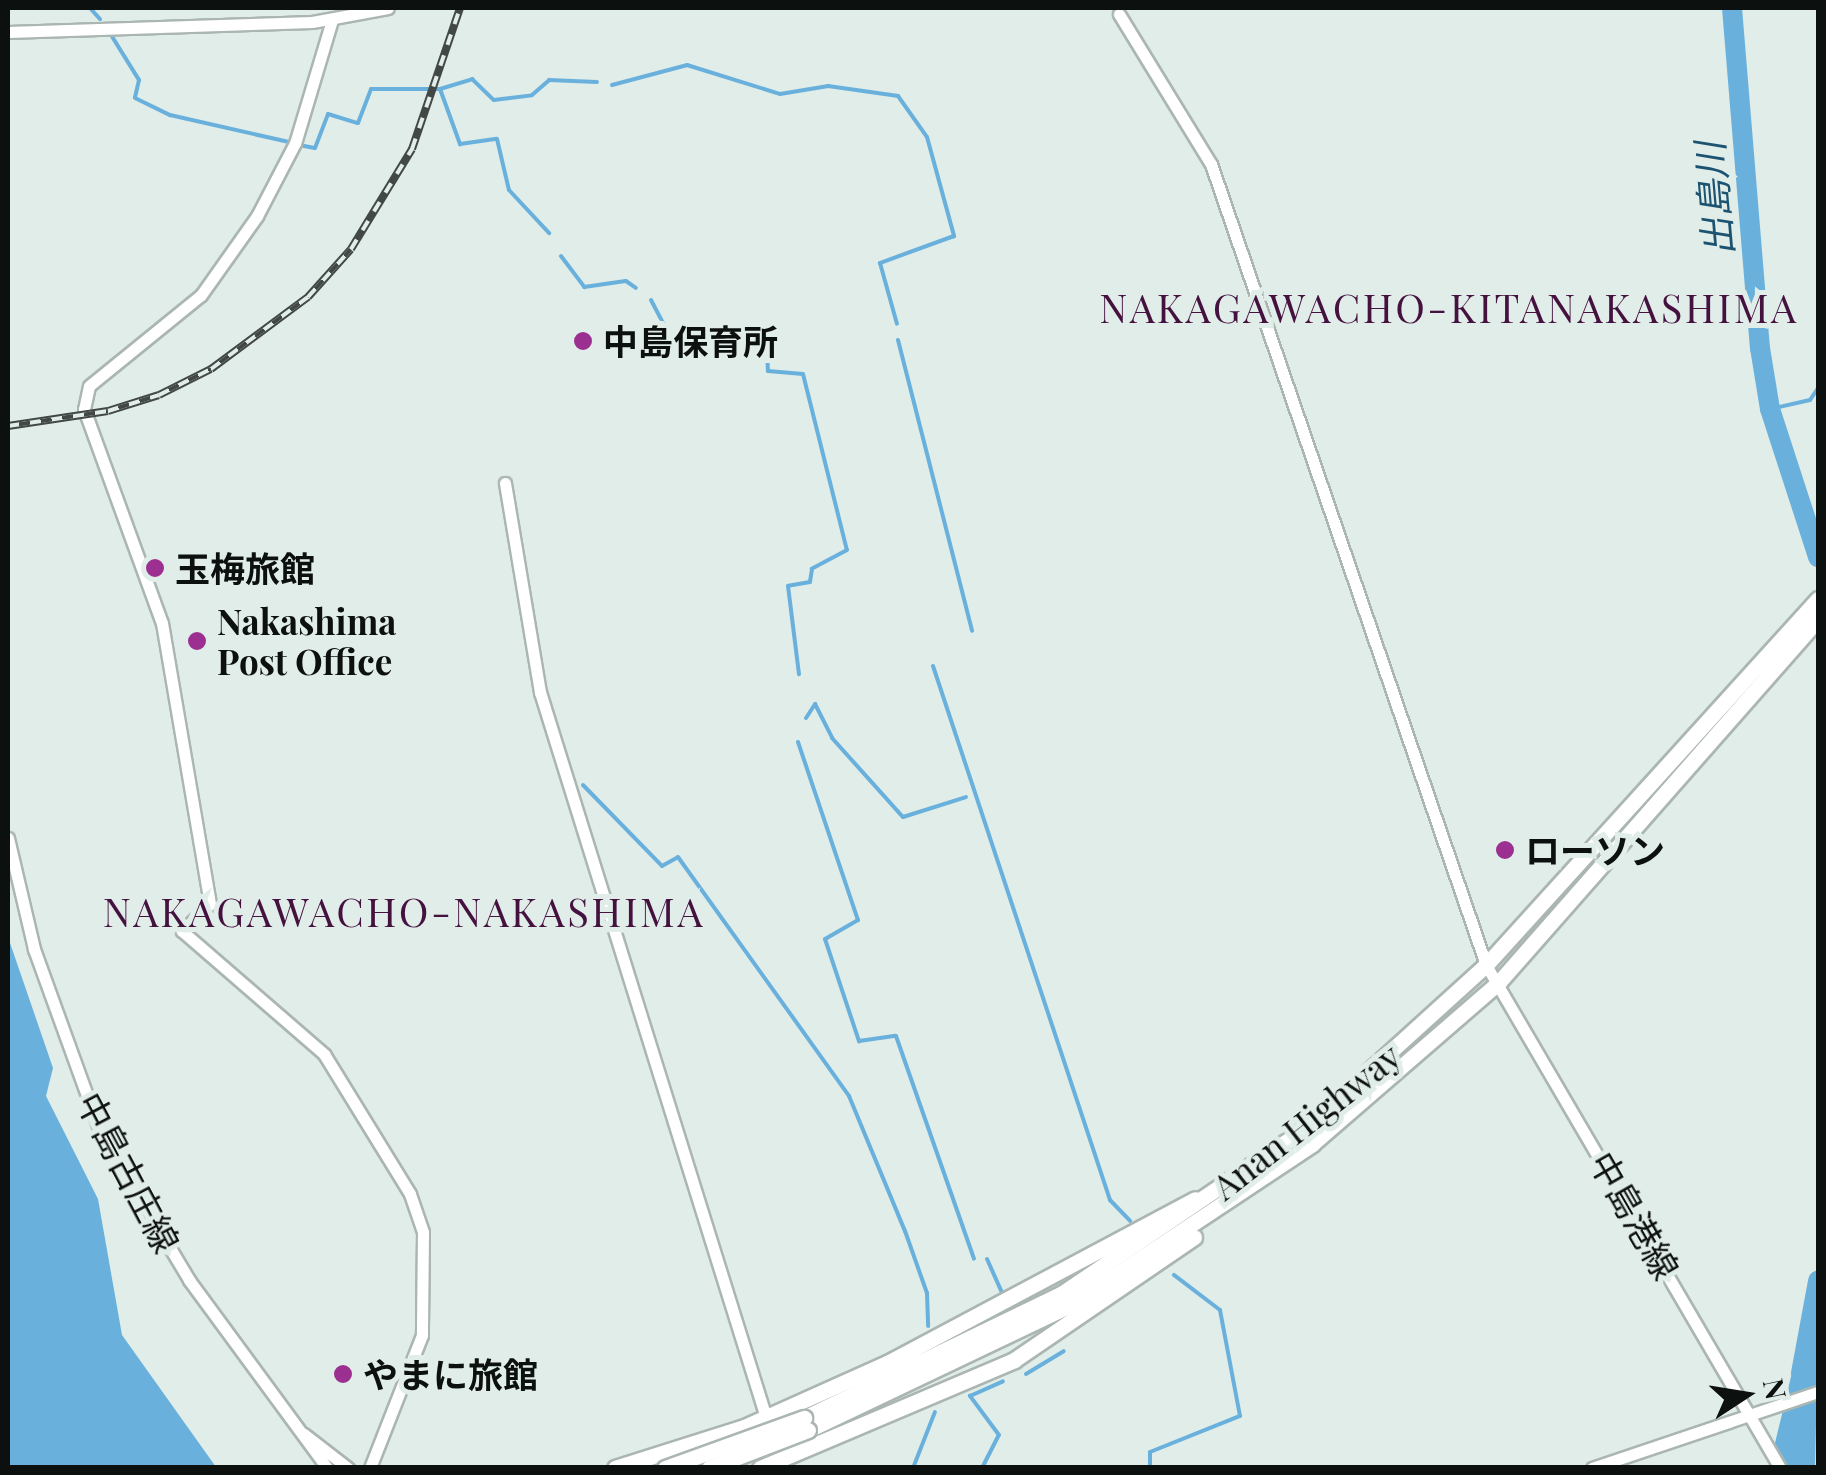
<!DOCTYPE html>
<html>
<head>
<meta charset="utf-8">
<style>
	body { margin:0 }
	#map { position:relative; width:1826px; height:1475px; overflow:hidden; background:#e1ede9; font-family:"Playfair Display","Noto Sans JP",serif }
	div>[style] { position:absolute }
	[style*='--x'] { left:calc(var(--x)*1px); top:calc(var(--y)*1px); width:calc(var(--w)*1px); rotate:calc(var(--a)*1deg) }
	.water>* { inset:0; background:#69b1dc }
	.stream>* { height:4px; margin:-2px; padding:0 2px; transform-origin:2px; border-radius:2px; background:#69b1dc }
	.river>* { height:20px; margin:-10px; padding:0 10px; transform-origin:10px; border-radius:10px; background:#69b1dc }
	.roads { filter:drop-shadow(2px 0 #abb6b2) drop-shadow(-2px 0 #abb6b2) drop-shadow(0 2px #abb6b2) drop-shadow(0 -2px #abb6b2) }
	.secondary>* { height:11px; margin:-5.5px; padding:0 5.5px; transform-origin:5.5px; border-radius:5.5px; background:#fff }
	.highway>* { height:15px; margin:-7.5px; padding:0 7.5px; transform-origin:7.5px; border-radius:7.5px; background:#fff }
	.rail>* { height:8px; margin-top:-4px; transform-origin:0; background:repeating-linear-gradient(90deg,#e1ede9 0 11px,#424845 0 22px); box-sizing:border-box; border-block:2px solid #424845 }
	.bridges { filter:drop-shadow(2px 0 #abb6b2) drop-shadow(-2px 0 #abb6b2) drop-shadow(0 2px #abb6b2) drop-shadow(0 -2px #abb6b2) }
	.highway-bridge>* { height:15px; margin:-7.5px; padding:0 7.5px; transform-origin:7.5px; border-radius:7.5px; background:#fff }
	.dots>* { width:28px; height:28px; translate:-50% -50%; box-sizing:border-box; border:5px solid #e1ede9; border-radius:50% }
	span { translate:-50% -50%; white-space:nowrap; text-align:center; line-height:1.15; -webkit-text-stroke:10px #e1ede9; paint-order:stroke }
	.poi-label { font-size:35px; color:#0c100e; font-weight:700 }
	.left { translate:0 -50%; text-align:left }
	.street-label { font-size:35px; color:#0c100e }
	.water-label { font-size:38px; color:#1c5371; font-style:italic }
	.quarter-label { font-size:40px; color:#451240; letter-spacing:2.5px }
	.frame { position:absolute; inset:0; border:10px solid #0c100e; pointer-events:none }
	.north { position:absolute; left:1696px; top:1345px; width:100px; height:100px; -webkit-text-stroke:8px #e1ede9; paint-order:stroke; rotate:78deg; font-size:28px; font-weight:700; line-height:40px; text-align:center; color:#0c100e }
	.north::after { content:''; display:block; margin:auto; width:35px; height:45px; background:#0c100e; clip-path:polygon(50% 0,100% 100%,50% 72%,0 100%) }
</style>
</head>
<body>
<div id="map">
	<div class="water">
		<div style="clip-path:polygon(8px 937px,53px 1068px,46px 1096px,98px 1199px,122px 1335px,216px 1467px,8px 1467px)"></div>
		<div style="clip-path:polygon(1818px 1340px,1815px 1467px,1769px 1468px,1796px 1356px)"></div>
	</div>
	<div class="stream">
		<div style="--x:90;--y:8;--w:15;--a:48"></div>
		<div style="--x:108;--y:30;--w:59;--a:58.2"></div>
		<div style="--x:139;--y:80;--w:18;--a:103"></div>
		<div style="--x:135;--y:98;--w:39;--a:26"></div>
		<div style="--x:170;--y:115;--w:122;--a:12.8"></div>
		<div style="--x:612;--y:85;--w:78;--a:-14.9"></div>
		<div style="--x:687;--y:65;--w:97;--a:17.3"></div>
		<div style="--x:780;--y:94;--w:49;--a:-9.5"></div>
		<div style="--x:828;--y:86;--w:71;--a:8.1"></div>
		<div style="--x:898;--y:96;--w:50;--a:54.7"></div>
		<div style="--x:927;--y:137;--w:103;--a:74.7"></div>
		<div style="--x:954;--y:236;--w:79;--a:160"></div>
		<div style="--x:880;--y:263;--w:63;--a:74.4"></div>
		<div style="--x:440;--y:89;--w:59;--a:70"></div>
		<div style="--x:460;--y:144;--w:37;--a:-8"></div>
		<div style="--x:497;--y:139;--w:52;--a:76.8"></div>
		<div style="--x:509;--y:190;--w:59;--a:47.1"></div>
		<div style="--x:299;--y:145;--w:16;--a:11"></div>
		<div style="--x:315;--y:148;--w:36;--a:-69"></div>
		<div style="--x:328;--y:114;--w:31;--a:17"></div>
		<div style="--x:358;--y:123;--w:36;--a:-69"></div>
		<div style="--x:371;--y:89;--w:69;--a:0"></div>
		<div style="--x:440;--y:89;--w:34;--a:-17"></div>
		<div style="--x:472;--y:79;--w:30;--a:44"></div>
		<div style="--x:494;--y:100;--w:38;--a:-7"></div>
		<div style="--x:532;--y:95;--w:23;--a:-41"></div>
		<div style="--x:549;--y:80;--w:48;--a:2.4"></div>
		<div style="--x:561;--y:256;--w:39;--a:53"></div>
		<div style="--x:584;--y:287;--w:42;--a:-8.1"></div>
		<div style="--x:626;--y:281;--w:12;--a:35"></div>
		<div style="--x:651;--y:300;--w:47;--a:62.4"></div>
		<div style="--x:673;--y:342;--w:80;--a:-2.9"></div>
		<div style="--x:753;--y:338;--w:16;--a:30"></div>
		<div style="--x:767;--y:346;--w:25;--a:88"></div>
		<div style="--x:768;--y:371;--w:35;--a:5"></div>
		<div style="--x:803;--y:374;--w:181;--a:76"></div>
		<div style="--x:847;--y:550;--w:40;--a:152"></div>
		<div style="--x:812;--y:569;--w:13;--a:99"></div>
		<div style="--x:810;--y:582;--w:22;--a:170"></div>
		<div style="--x:788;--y:586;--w:89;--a:82.9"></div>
		<div style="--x:898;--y:340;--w:300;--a:75.7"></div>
		<div style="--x:1770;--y:409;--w:41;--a:-12.7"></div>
		<div style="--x:1810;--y:400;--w:14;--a:-56"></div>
		<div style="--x:933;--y:666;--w:563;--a:71.66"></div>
		<div style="--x:1110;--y:1200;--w:29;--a:46"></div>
		<div style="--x:815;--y:704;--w:38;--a:63"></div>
		<div style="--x:832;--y:738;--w:106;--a:48.1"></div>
		<div style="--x:903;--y:817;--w:66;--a:-17.6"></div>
		<div style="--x:806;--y:718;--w:17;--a:-57"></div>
		<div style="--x:798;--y:742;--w:188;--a:71.4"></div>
		<div style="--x:858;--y:920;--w:38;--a:150"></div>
		<div style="--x:825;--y:939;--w:108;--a:71.6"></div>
		<div style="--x:859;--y:1041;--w:37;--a:-8"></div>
		<div style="--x:896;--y:1036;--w:236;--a:70.7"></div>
		<div style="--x:583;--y:785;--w:113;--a:45.7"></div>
		<div style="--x:662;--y:866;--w:18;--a:-29"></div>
		<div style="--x:678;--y:857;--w:294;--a:54.4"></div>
		<div style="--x:849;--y:1096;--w:146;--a:67.5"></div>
		<div style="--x:905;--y:1231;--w:66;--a:70.5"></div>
		<div style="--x:927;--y:1293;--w:33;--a:88"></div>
		<div style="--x:987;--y:1259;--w:39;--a:66"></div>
		<div style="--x:1026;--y:1374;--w:44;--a:-31.2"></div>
		<div style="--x:913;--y:1468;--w:60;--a:-68.6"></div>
		<div style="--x:982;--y:1468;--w:37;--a:-63"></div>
		<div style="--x:999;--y:1435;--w:49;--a:-126.6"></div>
		<div style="--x:970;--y:1396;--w:36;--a:-24"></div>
		<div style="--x:1150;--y:1468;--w:16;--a:-90"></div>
		<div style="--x:1150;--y:1452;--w:97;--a:-21.8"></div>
		<div style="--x:1240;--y:1416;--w:108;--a:-100.7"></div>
		<div style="--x:1220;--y:1310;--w:58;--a:-142.7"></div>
	</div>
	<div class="river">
		<div style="--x:1732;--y:8;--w:341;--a:85.3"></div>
		<div style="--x:1760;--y:348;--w:62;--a:80.7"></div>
		<div style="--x:1770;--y:409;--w:156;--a:72"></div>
		<div style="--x:1801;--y:1373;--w:94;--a:-79.5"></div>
	</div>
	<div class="roads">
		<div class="secondary">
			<div style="--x:1119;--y:14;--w:176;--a:58.5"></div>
			<div style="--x:1211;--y:164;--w:847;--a:71.05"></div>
			<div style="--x:1486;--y:965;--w:583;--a:59.69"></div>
			<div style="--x:332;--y:20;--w:128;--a:106.7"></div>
			<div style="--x:295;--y:143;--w:82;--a:117.5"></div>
			<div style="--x:257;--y:216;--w:97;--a:125.3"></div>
			<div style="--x:201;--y:295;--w:144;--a:140.9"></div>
			<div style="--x:89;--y:386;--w:24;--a:102"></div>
			<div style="--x:84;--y:409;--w:228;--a:70"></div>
			<div style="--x:162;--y:623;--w:285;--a:80.3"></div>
			<div style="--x:210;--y:904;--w:39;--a:136"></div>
			<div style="--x:182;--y:931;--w:188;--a:40.9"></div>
			<div style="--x:324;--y:1054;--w:164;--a:58.4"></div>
			<div style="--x:410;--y:1194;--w:40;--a:71.1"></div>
			<div style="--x:423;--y:1232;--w:103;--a:90.6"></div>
			<div style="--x:422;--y:1335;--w:143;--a:111.4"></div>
			<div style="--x:8;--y:32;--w:304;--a:-1.9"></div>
			<div style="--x:312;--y:22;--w:77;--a:-10.4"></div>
			<div style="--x:505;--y:483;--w:212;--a:80.5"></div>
			<div style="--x:540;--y:692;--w:764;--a:72.7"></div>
			<div style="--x:8;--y:838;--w:114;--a:76.8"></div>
			<div style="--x:34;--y:949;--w:194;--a:70.1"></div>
			<div style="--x:100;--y:1131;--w:174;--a:59.1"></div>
			<div style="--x:189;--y:1280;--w:233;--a:53.7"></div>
			<div style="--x:304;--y:1434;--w:56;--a:37.7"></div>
			<div style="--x:1592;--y:1468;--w:238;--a:-18.6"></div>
		</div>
		<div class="highway">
			<div style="--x:804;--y:1418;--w:285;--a:-25.8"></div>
			<div style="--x:1061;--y:1294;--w:295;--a:-34.1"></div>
			<div style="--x:1305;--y:1129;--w:244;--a:-42.2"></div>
			<div style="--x:1486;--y:965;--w:494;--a:-47.8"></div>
			<div style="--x:808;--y:1430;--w:290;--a:-25.5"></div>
			<div style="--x:1070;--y:1305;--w:291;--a:-33.6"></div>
			<div style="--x:1312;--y:1144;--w:247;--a:-40.9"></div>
			<div style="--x:1499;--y:982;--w:483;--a:-48.7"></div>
			<div style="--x:615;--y:1468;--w:135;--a:-17.6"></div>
			<div style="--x:744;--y:1427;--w:157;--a:-24.1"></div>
			<div style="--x:887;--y:1363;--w:349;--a:-28"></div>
			<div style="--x:760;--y:1468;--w:276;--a:-23"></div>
			<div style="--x:1014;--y:1360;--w:218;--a:-34.3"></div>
		</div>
	</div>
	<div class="rail">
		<div style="--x:8;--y:426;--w:101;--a:-8.5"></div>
		<div style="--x:108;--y:411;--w:53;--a:-17.4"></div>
		<div style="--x:159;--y:395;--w:58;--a:-26.6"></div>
		<div style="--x:211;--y:369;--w:121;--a:-36.6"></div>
		<div style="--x:308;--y:297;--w:64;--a:-48.1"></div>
		<div style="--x:351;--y:249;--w:117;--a:-58.6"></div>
		<div style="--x:412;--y:149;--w:149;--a:-71.2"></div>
	</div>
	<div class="bridges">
		<div class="highway-bridge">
			<div style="--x:665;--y:1468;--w:148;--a:-19.8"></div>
			<div style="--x:709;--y:1468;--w:106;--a:-21"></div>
		</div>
	</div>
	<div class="dots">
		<div style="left:583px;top:341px;background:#9c3091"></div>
		<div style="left:155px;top:568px;background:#9c3091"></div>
		<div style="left:197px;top:641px;background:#9c3091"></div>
		<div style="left:1505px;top:850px;background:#9c3091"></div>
		<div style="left:343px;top:1374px;background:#9c3091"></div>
	</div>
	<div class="poi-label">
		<span class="left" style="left:603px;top:341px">中島保育所</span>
		<span class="left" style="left:175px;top:568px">玉梅旅館</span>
		<span class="left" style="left:217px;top:641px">Nakashima<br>Post Office</span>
		<span class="left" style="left:1525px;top:850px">ローソン</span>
		<span class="left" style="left:363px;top:1374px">やまに旅館</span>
	</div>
	<div class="street-label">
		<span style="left:1306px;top:1121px;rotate:-38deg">Anan Highway</span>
		<span style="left:129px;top:1172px;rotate:62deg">中島古庄線</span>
		<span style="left:1635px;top:1215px;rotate:60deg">中島港線</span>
	</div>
	<div class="water-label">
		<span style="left:1713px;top:199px;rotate:-95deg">出島川</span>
	</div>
	<div class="quarter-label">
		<span style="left:1449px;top:307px">NAKAGAWACHO-KITANAKASHIMA</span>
		<span style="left:404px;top:911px">NAKAGAWACHO-NAKASHIMA</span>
	</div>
	<div class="frame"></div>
	<div class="north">N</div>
</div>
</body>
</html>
